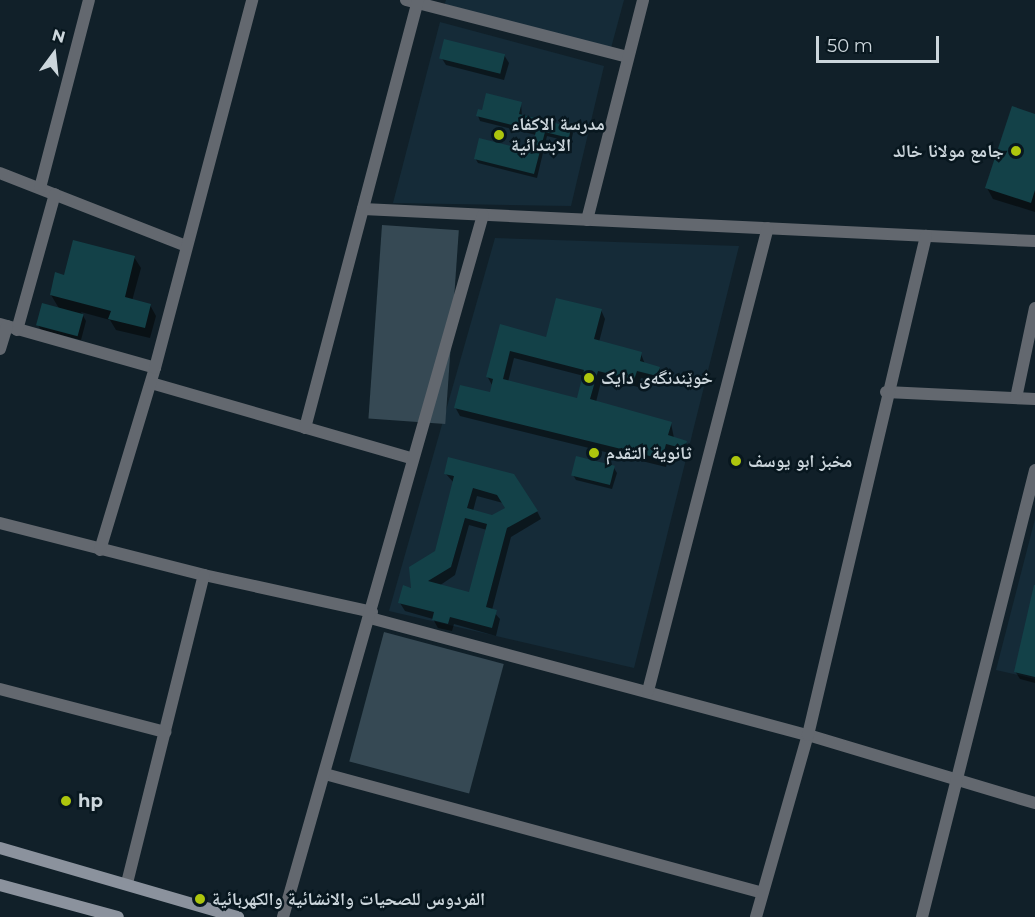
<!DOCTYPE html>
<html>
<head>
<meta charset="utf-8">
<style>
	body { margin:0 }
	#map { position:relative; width:1035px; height:917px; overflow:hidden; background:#112029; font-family:Montserrat,"Noto Naskh Arabic",sans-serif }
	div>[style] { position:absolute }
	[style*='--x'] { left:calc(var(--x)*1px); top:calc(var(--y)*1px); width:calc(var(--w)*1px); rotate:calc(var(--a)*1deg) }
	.built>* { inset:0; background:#152b38 }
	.green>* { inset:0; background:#364954; transform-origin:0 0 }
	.shadow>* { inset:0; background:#0007 }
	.building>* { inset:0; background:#134148; transform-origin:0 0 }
	.street>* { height:12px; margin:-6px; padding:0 6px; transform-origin:6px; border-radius:6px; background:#63686f }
	.secondary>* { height:12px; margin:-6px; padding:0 6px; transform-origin:6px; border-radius:6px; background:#8b929d }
	.dots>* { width:16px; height:16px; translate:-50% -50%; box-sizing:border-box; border:3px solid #08171f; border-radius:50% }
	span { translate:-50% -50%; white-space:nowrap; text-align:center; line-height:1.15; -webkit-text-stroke:5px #08171f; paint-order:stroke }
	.poi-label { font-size:18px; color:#ccd6dc; font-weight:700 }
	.left { translate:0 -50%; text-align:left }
	.right { translate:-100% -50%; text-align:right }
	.north { position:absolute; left:24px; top:24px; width:60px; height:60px; -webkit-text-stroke:4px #08171f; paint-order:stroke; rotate:15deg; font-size:16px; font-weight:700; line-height:24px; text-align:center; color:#ccd6dc }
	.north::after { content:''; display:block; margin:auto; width:21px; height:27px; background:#ccd6dc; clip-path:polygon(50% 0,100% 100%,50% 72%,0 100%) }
	.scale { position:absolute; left:816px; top:36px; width:123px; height:27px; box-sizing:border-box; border:3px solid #ccd6dc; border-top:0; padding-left:8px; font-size:18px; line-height:21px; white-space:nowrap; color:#ccd6dc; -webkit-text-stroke:4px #08171f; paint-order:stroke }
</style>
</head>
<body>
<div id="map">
	<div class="built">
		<div style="clip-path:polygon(446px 0,624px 0,611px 48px,444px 6px)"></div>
		<div style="clip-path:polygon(440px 22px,604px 66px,571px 206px,393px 203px)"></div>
		<div style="clip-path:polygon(495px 238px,739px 246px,634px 668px,389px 611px)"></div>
		<div style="clip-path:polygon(1035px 519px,1035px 679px,996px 670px)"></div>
	</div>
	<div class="green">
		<div style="left:382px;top:225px;width:77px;height:194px;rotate:4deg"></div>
		<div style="left:384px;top:632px;width:124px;height:134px;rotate:15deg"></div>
	</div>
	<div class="shadow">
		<div style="clip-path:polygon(504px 55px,509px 63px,504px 80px,446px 65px,441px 57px)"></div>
		<div style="clip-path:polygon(521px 103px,522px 117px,570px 128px,573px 133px,571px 142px,547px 136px,537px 178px,478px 163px,475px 158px,532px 152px,536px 135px,480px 121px,478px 116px)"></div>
		<div style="clip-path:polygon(1035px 115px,1035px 212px,993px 199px,987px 188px)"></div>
		<div style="clip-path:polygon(134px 257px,141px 268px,132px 301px,150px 305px,156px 316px,150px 338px,116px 330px,110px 320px,81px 312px,86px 321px,81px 340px,41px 330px,38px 325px,60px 310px,51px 295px,65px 276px)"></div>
		<div style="clip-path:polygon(evenodd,601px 310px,605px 319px,599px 342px,641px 354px,645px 364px,659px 368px,663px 376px,661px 383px,641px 378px,638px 387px,602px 378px,596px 402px,671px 423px,674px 438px,686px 442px,691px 450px,689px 456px,670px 451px,666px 467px,460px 416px,455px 407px,491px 394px,492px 385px,487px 376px,501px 326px,547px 338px,601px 310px,514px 358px,584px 376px,578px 400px,508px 382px,514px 358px)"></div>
		<div style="clip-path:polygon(evenodd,450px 459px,537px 511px,541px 519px,511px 537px,492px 610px,500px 619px,496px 636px,454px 624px,452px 631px,438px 628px,433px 619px,405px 611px,400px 603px,436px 552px,454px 483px,446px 474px,450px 459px,477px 496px,503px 503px,507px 509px,492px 517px,473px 511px,477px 496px,450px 459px,469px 525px,487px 530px,470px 594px,439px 586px,455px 575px,469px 525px)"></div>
		<div style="clip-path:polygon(614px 468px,617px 473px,612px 489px,576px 480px,573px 475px)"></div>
		<div style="clip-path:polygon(1035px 587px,1035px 683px,1020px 679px,1015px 671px)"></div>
	</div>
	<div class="building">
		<div style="left:444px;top:39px;width:63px;height:20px;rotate:14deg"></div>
		<div style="clip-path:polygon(486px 93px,522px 102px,519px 114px,571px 127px,569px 138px,545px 132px,534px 174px,474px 159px,479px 138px,531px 151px,536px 131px,476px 116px,478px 109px,482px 110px)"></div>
		<div style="clip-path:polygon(1012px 106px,1035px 114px,1035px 190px,1031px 203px,985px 188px)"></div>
		<div style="clip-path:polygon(73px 240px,135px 256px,125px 297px,151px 304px,145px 328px,108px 319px,111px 311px,50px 295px,55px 272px,64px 275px)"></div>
		<div style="clip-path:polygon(evenodd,556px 298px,602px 309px,594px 339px,642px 352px,640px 361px,660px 367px,657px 376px,637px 371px,634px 380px,598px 371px,590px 399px,672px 422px,668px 435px,687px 441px,685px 449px,666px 444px,662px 459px,454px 408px,460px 385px,490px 392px,493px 379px,486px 377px,500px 324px,546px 337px,556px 298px,510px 351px,584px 370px,577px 398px,503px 379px,510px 351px)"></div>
		<div style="left:42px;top:303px;width:43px;height:23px;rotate:15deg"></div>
		<div style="left:576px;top:456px;width:40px;height:20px;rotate:14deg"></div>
		<div style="clip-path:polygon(evenodd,448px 457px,514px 474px,538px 511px,507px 528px,486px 607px,497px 610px,492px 628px,450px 617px,448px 624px,432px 620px,434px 612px,398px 603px,403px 585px,411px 588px,409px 567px,435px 551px,454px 476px,444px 474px,448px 457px,473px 488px,497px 495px,505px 508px,492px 515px,467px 508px,473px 488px,448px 457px,465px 518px,487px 524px,469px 592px,428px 581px,451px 567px,465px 518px)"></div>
		<div style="clip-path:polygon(1034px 585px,1035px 585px,1035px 677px,1014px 672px)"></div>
	</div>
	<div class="street">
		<div style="--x:406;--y:0;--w:229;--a:14.4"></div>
		<div style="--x:0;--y:173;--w:200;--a:21.4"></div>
		<div style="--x:40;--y:188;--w:194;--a:-75.4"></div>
		<div style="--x:363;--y:209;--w:673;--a:2.73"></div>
		<div style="--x:587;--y:220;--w:227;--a:-75.7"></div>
		<div style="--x:0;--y:324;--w:161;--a:15.8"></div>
		<div style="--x:17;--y:330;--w:141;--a:-74.4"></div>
		<div style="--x:0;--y:349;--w:24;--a:-73"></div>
		<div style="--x:151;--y:383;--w:271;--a:16.1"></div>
		<div style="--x:886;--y:392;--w:149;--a:2.7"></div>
		<div style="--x:1016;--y:398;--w:92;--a:-78.1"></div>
		<div style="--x:305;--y:428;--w:443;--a:-75.2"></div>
		<div style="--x:0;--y:523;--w:211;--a:14.3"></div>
		<div style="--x:204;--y:575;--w:172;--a:12.4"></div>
		<div style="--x:100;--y:550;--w:190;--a:-73.2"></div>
		<div style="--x:155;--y:368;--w:381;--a:-75.2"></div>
		<div style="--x:370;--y:618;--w:453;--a:15"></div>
		<div style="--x:808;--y:735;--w:237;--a:16.7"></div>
		<div style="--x:0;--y:689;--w:171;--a:14.6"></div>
		<div style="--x:648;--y:691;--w:478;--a:-75.5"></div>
		<div style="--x:325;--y:774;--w:453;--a:15.2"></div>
		<div style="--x:127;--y:883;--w:317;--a:-76"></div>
		<div style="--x:283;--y:917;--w:730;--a:-74.1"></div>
		<div style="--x:756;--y:917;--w:189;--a:-74.1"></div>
		<div style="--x:808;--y:735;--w:513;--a:-76.7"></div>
		<div style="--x:922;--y:917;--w:461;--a:-75.8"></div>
	</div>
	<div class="secondary">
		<div style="--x:0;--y:848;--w:248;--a:16.2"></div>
		<div style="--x:0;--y:885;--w:122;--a:15.2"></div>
	</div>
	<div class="dots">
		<div style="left:499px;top:135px;background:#adc60d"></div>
		<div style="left:1016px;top:151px;background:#adc60d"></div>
		<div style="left:589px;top:378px;background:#adc60d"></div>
		<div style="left:594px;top:453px;background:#adc60d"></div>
		<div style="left:736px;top:461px;background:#adc60d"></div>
		<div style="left:66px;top:801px;background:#adc60d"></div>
		<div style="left:200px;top:899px;background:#adc60d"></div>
	</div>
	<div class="poi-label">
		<span class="left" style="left:511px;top:135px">مدرسة الاكفاء<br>الابتدائية</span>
		<span class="right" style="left:1004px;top:151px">جامع مولانا خالد</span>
		<span class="left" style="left:601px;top:378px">خوێندنگەی دایک</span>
		<span class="left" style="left:606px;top:453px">ثانوية التقدم</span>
		<span class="left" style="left:748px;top:461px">مخبز ابو يوسف</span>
		<span class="left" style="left:78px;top:801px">hp</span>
		<span class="left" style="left:212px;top:899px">الفردوس للصحيات والانشائية والكهربائية</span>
	</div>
	<div class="north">N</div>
	<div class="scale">50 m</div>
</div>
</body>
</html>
